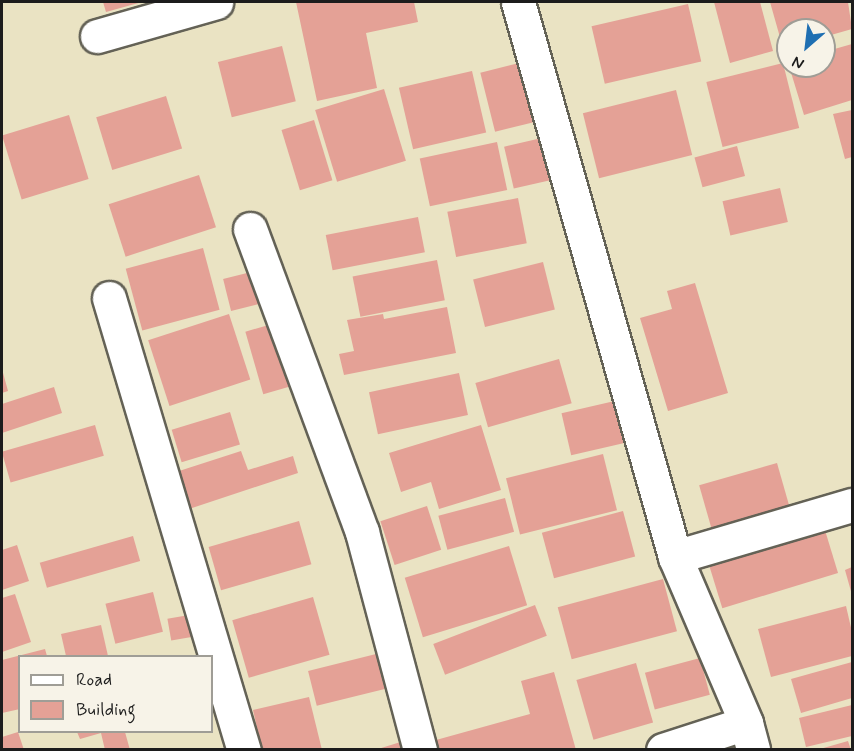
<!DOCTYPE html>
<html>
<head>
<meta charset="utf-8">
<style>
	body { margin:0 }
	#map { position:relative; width:854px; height:751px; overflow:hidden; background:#eae3c3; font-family:Mynerve,sans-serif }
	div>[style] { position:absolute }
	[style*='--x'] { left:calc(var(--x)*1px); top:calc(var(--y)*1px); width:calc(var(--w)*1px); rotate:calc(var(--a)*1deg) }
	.building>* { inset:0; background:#e4a196; transform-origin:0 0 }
	.roads { filter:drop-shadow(2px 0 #646256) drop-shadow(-2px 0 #646256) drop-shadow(0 2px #646256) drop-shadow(0 -2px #646256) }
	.minor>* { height:33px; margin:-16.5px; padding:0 16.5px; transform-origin:16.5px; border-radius:16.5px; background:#fff }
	span { translate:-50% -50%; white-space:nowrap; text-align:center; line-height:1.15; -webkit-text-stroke:5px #f7f3e8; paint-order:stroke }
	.frame { position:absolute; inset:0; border:3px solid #1c1c1c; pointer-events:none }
	.legend { position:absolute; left:18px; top:655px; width:195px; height:78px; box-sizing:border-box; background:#f7f3e8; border:2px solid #9f9d96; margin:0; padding:8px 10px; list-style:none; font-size:18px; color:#1c1c1c }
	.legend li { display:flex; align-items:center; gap:12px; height:30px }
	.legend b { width:30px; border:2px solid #9f9d96 }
	.north { position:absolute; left:776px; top:18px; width:60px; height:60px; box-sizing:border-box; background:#f7f3e8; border:2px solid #9f9d96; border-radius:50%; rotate:208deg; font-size:16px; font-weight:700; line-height:24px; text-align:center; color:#1c1c1c }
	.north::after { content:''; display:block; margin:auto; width:21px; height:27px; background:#1f6fb2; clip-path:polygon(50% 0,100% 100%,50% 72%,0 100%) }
</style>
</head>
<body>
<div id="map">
	<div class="building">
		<div style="clip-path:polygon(103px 2px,142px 2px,106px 12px)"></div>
		<div style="clip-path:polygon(296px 2px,414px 2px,418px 22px,366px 33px,377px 88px,317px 101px)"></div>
		<div style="clip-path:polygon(714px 2px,760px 2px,773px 51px,730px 63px)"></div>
		<div style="clip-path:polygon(770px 2px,848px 2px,852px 29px,824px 37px,824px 30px,788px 30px,788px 46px,783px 48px)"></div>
		<div style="left:688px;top:4px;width:59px;height:99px;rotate:77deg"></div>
		<div style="clip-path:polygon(852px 44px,852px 100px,804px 115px,789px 66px,824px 66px,824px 52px)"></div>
		<div style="left:282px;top:46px;width:57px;height:66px;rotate:76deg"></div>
		<div style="left:523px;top:62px;width:61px;height:44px;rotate:76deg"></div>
		<div style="left:783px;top:63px;width:67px;height:79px;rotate:76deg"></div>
		<div style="left:472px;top:71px;width:63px;height:75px;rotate:77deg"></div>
		<div style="left:384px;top:89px;width:75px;height:72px;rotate:73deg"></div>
		<div style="left:676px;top:90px;width:67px;height:96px;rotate:76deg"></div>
		<div style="left:166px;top:96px;width:55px;height:73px;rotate:73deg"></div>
		<div style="clip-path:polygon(852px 110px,852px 157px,845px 159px,833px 114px)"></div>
		<div style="left:69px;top:115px;width:67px;height:70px;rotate:73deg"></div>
		<div style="left:314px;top:120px;width:63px;height:34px;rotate:73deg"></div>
		<div style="left:546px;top:137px;width:43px;height:43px;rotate:77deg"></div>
		<div style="left:497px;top:142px;width:49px;height:79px;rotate:78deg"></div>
		<div style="left:737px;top:146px;width:31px;height:44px;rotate:75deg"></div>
		<div style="left:199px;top:175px;width:55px;height:95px;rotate:72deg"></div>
		<div style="left:780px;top:188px;width:35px;height:59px;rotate:77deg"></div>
		<div style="left:518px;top:198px;width:46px;height:72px;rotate:79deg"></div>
		<div style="left:418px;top:217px;width:36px;height:94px;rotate:79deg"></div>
		<div style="left:203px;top:248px;width:64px;height:80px;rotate:75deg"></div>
		<div style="left:437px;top:260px;width:41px;height:86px;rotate:79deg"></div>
		<div style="left:543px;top:262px;width:49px;height:72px;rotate:76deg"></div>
		<div style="left:259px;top:270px;width:33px;height:37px;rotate:76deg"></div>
		<div style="clip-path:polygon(695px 283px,728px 393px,668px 411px,640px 318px,672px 309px,667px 291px)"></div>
		<div style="clip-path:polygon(447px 307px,456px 353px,344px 375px,339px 354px,354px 351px,347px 320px,383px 314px,384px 319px)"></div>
		<div style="left:229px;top:314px;width:69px;height:85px;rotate:72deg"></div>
		<div style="left:279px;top:322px;width:65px;height:35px;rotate:74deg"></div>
		<div style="left:559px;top:359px;width:46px;height:87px;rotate:74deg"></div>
		<div style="clip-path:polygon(2px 369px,8px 391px,2px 393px)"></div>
		<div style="left:459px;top:373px;width:43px;height:92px;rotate:78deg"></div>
		<div style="clip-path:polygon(54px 387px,62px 413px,2px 433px,2px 404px)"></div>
		<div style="left:619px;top:400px;width:43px;height:59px;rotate:77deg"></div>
		<div style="left:230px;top:412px;width:34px;height:61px;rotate:73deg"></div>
		<div style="left:95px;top:425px;width:32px;height:97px;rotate:74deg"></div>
		<div style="clip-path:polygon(481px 425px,501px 490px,439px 509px,431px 482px,401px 492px,389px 453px)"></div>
		<div style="clip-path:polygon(241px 451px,248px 470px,293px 456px,298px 473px,189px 509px,176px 472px)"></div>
		<div style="left:603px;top:454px;width:58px;height:100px;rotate:76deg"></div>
		<div style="left:777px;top:463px;width:48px;height:81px;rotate:74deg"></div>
		<div style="left:505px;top:498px;width:35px;height:69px;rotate:75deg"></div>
		<div style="left:427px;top:506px;width:46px;height:49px;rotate:72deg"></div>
		<div style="left:623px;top:511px;width:47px;height:84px;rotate:75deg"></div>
		<div style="left:299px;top:521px;width:45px;height:94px;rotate:74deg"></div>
		<div style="left:824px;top:527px;width:48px;height:121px;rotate:73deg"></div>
		<div style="left:133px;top:536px;width:26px;height:97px;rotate:74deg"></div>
		<div style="clip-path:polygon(17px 545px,29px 581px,2px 590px,2px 550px)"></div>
		<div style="left:509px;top:546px;width:62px;height:109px;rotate:73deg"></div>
		<div style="clip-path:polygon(852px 567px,852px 595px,845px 570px)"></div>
		<div style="left:663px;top:579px;width:54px;height:109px;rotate:75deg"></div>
		<div style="left:153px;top:592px;width:41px;height:49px;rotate:76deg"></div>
		<div style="clip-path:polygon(15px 594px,31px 642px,2px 652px,2px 598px)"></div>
		<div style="left:313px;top:597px;width:60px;height:84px;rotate:74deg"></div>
		<div style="left:535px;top:605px;width:33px;height:109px;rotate:69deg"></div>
		<div style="clip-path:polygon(846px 606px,852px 632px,852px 656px,771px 677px,758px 629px)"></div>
		<div style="left:195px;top:614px;width:22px;height:28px;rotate:80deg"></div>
		<div style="clip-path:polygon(101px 625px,108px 656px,66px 656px,61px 634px)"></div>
		<div style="clip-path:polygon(45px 649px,47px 656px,20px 656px,20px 709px,2px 713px,2px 660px)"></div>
		<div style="left:376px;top:654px;width:36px;height:70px;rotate:76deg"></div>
		<div style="left:700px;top:658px;width:38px;height:57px;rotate:75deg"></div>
		<div style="clip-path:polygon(852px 662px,852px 698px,801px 713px,791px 679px)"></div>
		<div style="left:636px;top:663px;width:62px;height:62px;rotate:74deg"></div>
		<div style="clip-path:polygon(554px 672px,576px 750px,439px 750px,436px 740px,530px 714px,521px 681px)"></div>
		<div style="clip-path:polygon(309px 697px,322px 750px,262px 750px,253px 710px)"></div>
		<div style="clip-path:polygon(852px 705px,852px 736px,806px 747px,799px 718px)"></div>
		<div style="clip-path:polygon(18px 732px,24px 750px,2px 750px,2px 737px)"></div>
		<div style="clip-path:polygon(77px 732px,125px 732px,130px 750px,105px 750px,101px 733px,80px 739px)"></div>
		<div style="clip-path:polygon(407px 740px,410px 750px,379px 750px,378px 749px)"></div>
		<div style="clip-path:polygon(848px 741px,851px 750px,820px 750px,820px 749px)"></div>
	</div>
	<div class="roads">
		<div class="minor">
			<div style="--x:518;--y:2;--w:577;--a:74.2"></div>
			<div style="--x:675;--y:557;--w:181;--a:66.8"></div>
			<div style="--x:746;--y:723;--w:28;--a:75"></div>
			<div style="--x:97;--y:36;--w:124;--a:-15.9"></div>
			<div style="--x:250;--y:229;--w:323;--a:69.7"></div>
			<div style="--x:362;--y:532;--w:226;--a:75.1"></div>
			<div style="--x:109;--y:298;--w:472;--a:73.4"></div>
			<div style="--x:675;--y:557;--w:184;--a:-16.4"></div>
			<div style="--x:663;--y:750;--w:87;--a:-18"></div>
		</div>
	</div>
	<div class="frame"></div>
	<ul class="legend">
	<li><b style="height:8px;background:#fff"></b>Road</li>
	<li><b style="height:16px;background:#e4a196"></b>Building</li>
	</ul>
	<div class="north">N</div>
</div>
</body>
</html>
